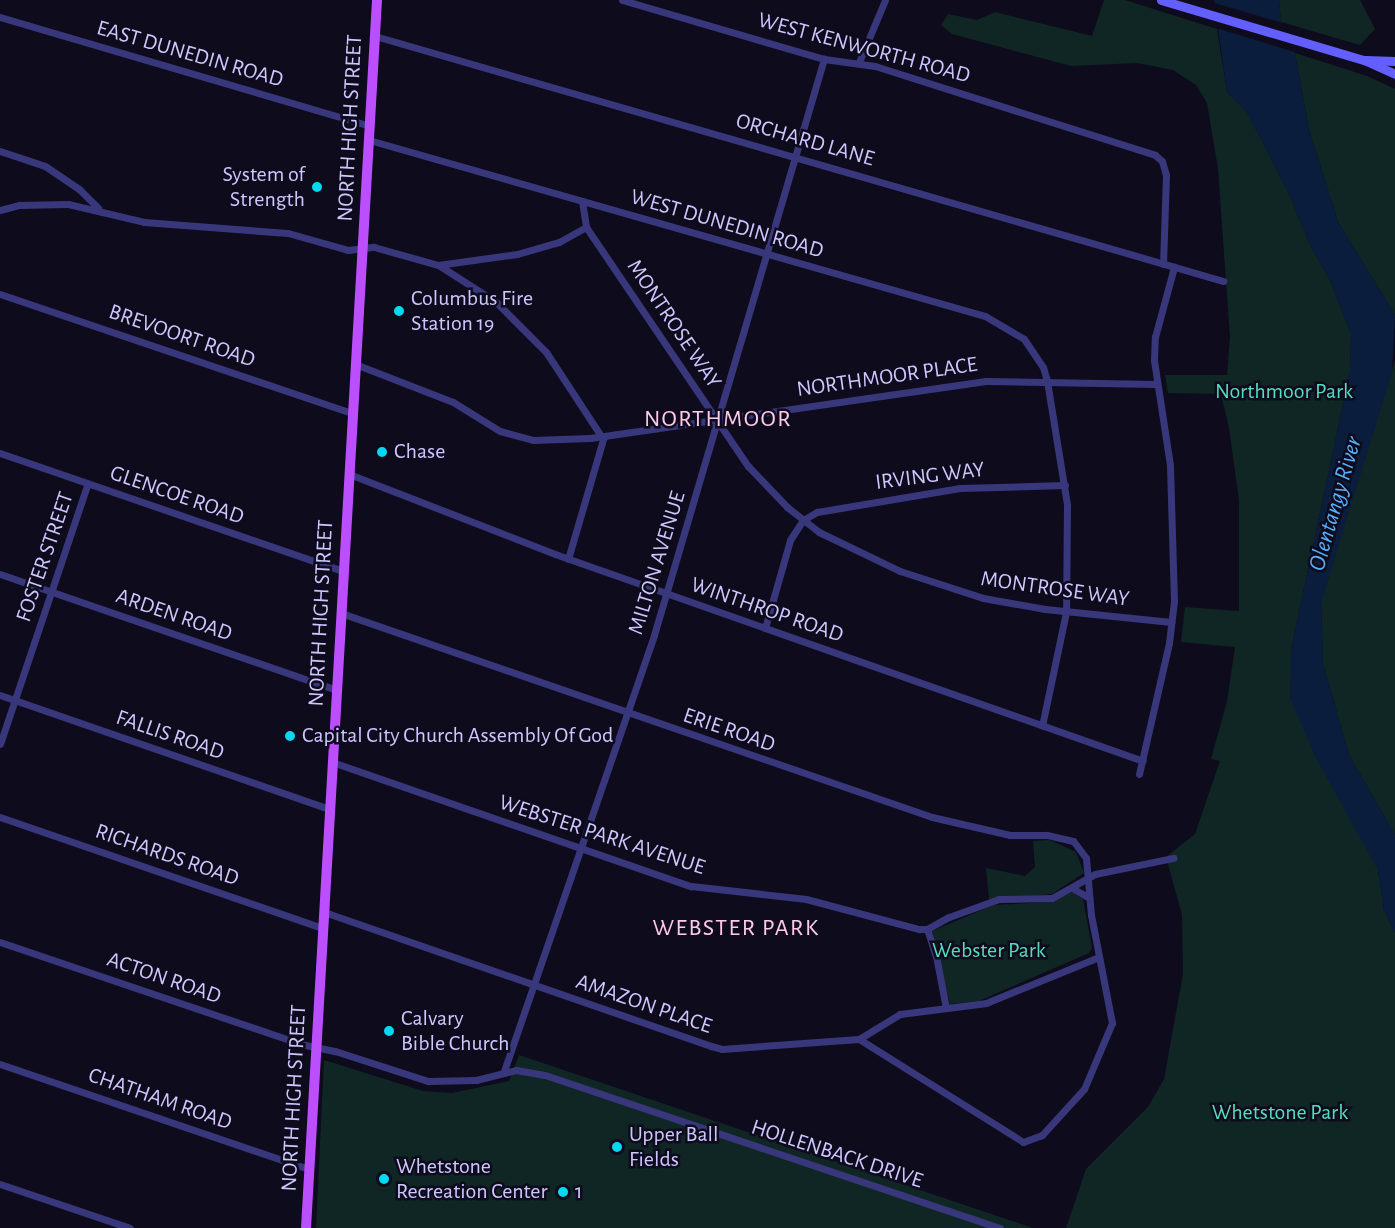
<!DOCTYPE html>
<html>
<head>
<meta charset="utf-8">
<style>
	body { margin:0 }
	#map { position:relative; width:1395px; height:1228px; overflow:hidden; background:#0e0b1c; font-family:"Alegreya Sans",sans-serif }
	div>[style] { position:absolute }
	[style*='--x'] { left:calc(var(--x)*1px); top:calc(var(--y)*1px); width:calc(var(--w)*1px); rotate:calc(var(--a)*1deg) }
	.green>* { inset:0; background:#0f2625 }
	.water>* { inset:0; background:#0b1d3c }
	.pier>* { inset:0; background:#0e0b1c }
	.minor>* { height:7px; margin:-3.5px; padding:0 3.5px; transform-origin:3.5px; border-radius:3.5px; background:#39377b }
	.secondary>* { height:9px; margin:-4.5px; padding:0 4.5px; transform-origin:4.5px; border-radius:4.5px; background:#635ffe }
	.primary>* { height:10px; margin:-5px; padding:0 5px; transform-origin:5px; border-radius:5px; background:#bc4ffd }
	.dots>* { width:16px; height:16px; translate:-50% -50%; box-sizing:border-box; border:3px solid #0e0b1c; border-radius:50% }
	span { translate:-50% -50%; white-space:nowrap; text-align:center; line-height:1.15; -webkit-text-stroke:5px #0e0b1c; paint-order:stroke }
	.street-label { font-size:22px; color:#cec7ff }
	.poi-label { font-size:22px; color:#cec7ff }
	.right { translate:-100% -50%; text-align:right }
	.left { translate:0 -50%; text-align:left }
	.park-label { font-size:22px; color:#5db }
	.neighbourhood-label { font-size:24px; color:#ffc9eb; letter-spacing:1.5px }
	.water-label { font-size:24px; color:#56b0fd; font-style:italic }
</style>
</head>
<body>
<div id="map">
	<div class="green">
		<div style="clip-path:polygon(1104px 0,1125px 0,1217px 29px,1227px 92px,1247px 112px,1290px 196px,1310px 245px,1330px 280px,1351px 334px,1350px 371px,1291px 650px,1378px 870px,1384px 910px,1395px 933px,1395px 1228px,1066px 1228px,1086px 1169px,1148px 1107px,1164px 1079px,1183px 974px,1182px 915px,1166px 857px,1195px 834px,1220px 761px,1211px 759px,1227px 701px,1235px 647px,1181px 642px,1185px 607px,1239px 611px,1239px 500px,1229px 428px,1221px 394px,1168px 393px,1165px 375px,1227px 375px,1230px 337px,1218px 169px,1207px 103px,1196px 85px,1173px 70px,1137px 63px,1071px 66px,952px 34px,941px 25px,948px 14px,977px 20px,995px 12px,1092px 36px)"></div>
		<div style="clip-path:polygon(1279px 0,1360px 0,1375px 29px,1360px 45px,1281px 22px)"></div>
		<div style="clip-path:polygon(1295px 53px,1367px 76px,1395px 89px,1395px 315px,1338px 222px,1309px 130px)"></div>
		<div style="clip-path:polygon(1395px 360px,1395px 835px,1349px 755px,1323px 664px,1321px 601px)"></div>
		<div style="clip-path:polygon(1050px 840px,1076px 852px,1084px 873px,1052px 894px,989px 899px,986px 868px,1025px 876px,1035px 867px,1033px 841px)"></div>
		<div style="clip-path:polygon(1071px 892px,1083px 899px,1092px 948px,1089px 953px,979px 1001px,950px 1004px,932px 931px,994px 905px,1050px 902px)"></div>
		<div style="clip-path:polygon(519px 1055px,1033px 1228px,316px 1228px,324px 1060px,423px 1091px,452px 1093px,509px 1081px)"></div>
	</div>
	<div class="water">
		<div style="clip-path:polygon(1214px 0,1279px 0,1281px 22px,1295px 53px,1309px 130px,1338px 222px,1395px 315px,1392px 372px,1321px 602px,1323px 664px,1349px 755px,1395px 835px,1395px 933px,1384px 910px,1378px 870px,1316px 758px,1290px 698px,1291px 650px,1350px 371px,1351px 334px,1330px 280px,1310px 245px,1290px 196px,1247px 112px,1227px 92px)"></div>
	</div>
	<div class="pier">
		<div style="clip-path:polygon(1211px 2px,1286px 24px,1298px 53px,1213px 27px)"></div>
	</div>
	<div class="minor">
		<div style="--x:622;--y:0;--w:210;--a:16.3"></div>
		<div style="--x:824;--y:59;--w:51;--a:7.8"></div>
		<div style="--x:875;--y:66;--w:294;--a:17.6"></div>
		<div style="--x:1155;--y:155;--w:9;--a:41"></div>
		<div style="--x:1162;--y:161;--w:15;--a:74"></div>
		<div style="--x:1166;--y:175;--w:89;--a:91.9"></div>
		<div style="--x:0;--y:17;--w:386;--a:16.4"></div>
		<div style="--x:375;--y:36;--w:883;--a:16.11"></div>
		<div style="--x:859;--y:62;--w:67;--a:-67.2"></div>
		<div style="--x:369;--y:140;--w:641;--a:15.95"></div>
		<div style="--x:985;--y:316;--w:45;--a:30.5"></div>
		<div style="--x:1024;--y:339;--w:34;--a:56"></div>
		<div style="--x:1043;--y:367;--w:15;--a:74"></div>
		<div style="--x:1047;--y:381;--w:126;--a:80.8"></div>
		<div style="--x:1067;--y:505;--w:107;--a:90.5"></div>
		<div style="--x:1066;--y:612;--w:116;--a:101.9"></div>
		<div style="--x:0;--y:151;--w:47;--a:18.4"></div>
		<div style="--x:45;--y:166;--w:41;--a:34.1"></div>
		<div style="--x:79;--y:189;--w:27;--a:45"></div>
		<div style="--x:582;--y:201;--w:26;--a:81"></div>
		<div style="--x:586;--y:227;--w:289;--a:55.9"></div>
		<div style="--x:748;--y:466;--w:57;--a:46.4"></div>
		<div style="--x:787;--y:507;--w:41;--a:38"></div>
		<div style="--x:819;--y:532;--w:90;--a:25.7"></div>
		<div style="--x:900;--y:571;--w:87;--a:18"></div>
		<div style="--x:983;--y:598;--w:63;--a:10.1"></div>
		<div style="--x:1045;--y:609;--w:127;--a:5.9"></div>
		<div style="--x:0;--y:210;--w:20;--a:-15"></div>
		<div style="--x:19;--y:205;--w:49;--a:-1.2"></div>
		<div style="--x:68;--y:204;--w:78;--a:13.3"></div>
		<div style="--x:144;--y:222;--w:144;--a:4.4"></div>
		<div style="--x:288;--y:233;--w:62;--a:15.8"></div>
		<div style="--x:348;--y:250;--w:26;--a:-7"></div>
		<div style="--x:374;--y:247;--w:66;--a:15.7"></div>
		<div style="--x:438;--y:265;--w:80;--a:-7.9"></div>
		<div style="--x:517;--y:254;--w:44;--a:-15.9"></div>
		<div style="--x:559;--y:242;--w:31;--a:-29"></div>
		<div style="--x:440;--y:266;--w:67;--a:32.7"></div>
		<div style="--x:496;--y:302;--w:71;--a:45"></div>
		<div style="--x:546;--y:352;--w:100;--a:56.8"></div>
		<div style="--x:0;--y:294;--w:372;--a:18.7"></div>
		<div style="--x:355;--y:364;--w:105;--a:21.2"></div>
		<div style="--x:453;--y:402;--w:55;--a:31.7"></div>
		<div style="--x:500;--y:431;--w:34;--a:15"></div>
		<div style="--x:533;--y:440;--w:57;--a:-2"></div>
		<div style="--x:590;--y:438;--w:400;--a:-8.2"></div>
		<div style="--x:986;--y:381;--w:169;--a:1"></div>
		<div style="--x:0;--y:453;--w:363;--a:19"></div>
		<div style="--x:349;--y:474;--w:221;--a:21.2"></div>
		<div style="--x:555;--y:554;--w:623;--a:19.39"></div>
		<div style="--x:568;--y:559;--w:128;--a:-73.7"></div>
		<div style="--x:0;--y:574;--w:355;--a:19"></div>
		<div style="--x:765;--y:628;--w:91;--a:-74.1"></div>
		<div style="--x:790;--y:540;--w:24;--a:-57"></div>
		<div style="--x:803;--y:520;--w:16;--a:-30"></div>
		<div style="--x:817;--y:512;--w:145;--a:-9.5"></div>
		<div style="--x:960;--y:488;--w:105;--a:-1.6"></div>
		<div style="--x:0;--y:695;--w:348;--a:19.1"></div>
		<div style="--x:0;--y:744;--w:275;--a:-71.4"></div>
		<div style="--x:332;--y:762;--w:380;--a:19.1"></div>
		<div style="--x:691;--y:886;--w:116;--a:6.4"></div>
		<div style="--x:806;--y:899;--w:117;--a:14.9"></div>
		<div style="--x:919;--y:929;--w:8;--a:0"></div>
		<div style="--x:927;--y:929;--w:25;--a:-29"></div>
		<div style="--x:949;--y:917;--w:53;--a:-19.8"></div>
		<div style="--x:999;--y:899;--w:53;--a:-1.1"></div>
		<div style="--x:1052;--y:898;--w:49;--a:-29.2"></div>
		<div style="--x:1095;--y:874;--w:80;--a:-11.6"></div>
		<div style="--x:1139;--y:774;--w:134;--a:-77.1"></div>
		<div style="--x:1169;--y:643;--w:42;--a:-83.2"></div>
		<div style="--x:1174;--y:601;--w:136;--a:-91.7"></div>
		<div style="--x:1170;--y:465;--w:106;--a:-98.7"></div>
		<div style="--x:1154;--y:360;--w:23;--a:-88"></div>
		<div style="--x:1155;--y:337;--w:73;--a:-74.8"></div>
		<div style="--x:0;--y:817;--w:342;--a:19"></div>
		<div style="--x:1072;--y:888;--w:20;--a:30"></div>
		<div style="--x:324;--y:912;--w:410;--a:19.1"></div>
		<div style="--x:711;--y:1046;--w:11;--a:15"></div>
		<div style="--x:722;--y:1049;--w:137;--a:-4.2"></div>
		<div style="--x:859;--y:1039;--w:194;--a:32.1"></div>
		<div style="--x:1023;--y:1142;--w:20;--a:-20"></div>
		<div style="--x:1042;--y:1135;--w:62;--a:-47.6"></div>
		<div style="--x:1084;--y:1089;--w:72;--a:-67"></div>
		<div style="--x:1112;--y:1023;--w:110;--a:-101"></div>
		<div style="--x:1091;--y:915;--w:57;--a:-95"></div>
		<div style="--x:1086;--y:858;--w:21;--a:-127"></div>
		<div style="--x:1073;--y:841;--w:27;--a:-167"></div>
		<div style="--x:1047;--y:835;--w:37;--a:180"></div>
		<div style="--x:1010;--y:835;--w:80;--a:-167"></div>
		<div style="--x:932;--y:817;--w:625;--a:-160.96"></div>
		<div style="--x:927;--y:929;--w:28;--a:72"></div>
		<div style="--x:936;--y:956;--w:53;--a:79.1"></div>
		<div style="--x:0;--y:942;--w:318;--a:18.7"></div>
		<div style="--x:301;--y:1044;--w:35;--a:12"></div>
		<div style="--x:335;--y:1051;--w:98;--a:17.9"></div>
		<div style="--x:428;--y:1081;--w:48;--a:-1.2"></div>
		<div style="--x:476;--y:1080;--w:41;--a:-14"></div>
		<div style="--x:516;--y:1070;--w:29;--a:10"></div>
		<div style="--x:545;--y:1075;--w:480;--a:18.6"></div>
		<div style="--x:859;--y:1039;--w:48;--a:-31.4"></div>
		<div style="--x:900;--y:1014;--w:87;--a:-7.3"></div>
		<div style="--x:986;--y:1003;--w:122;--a:-22.2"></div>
		<div style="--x:0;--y:1064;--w:326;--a:18.8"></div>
		<div style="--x:504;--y:1071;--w:461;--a:-71"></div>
		<div style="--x:654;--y:635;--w:601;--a:-73.56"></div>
		<div style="--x:0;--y:1184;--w:137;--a:18.7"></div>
	</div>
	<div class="secondary">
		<div style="--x:1161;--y:0;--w:212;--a:16.5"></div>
		<div style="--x:1364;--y:60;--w:34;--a:24"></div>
		<div style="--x:1366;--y:60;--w:29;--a:2"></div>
	</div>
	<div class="primary">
		<div style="--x:306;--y:1228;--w:1230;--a:-86.69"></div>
	</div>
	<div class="dots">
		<div style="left:317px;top:187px;background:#02d8f0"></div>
		<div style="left:399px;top:311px;background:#02d8f0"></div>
		<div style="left:382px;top:452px;background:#02d8f0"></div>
		<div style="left:290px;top:736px;background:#02d8f0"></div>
		<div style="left:389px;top:1031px;background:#02d8f0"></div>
		<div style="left:617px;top:1147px;background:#02d8f0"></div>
		<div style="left:384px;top:1179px;background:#02d8f0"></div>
		<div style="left:563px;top:1192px;background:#02d8f0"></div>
	</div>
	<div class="street-label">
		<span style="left:864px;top:48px;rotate:15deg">WEST KENWORTH ROAD</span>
		<span style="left:190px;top:54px;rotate:16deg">EAST DUNEDIN ROAD</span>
		<span style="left:350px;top:128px;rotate:-87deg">NORTH HIGH STREET</span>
		<span style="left:805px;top:140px;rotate:16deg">ORCHARD LANE</span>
		<span style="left:727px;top:224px;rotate:16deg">WEST DUNEDIN ROAD</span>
		<span style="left:674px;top:324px;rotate:56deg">MONTROSE WAY</span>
		<span style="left:182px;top:336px;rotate:19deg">BREVOORT ROAD</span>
		<span style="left:887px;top:377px;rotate:-8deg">NORTHMOOR PLACE</span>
		<span style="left:930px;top:476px;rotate:-7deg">IRVING WAY</span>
		<span style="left:177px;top:495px;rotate:19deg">GLENCOE ROAD</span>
		<span style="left:45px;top:557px;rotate:-71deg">FOSTER STREET</span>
		<span style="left:657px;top:563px;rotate:-73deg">MILTON AVENUE</span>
		<span style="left:1055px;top:589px;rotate:8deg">MONTROSE WAY</span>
		<span style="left:767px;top:610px;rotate:19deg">WINTHROP ROAD</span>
		<span style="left:321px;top:613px;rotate:-87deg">NORTH HIGH STREET</span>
		<span style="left:174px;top:615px;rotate:19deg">ARDEN ROAD</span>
		<span style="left:729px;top:730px;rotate:19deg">ERIE ROAD</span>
		<span style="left:170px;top:735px;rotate:19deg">FALLIS ROAD</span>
		<span style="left:602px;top:835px;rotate:18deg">WEBSTER PARK AVENUE</span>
		<span style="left:167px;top:855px;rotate:19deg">RICHARDS ROAD</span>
		<span style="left:164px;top:978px;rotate:19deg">ACTON ROAD</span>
		<span style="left:644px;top:1004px;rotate:19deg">AMAZON PLACE</span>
		<span style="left:294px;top:1098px;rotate:-87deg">NORTH HIGH STREET</span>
		<span style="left:160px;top:1099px;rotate:19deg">CHATHAM ROAD</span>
		<span style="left:837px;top:1154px;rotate:18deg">HOLLENBACK DRIVE</span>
	</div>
	<div class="poi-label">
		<span class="right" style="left:305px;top:187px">System of<br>Strength</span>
		<span class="left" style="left:411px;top:311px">Columbus Fire<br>Station 19</span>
		<span class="left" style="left:394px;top:452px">Chase</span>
		<span class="left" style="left:302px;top:736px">Capital City Church Assembly Of God</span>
		<span class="left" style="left:401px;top:1031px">Calvary<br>Bible Church</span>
		<span class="left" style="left:629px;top:1147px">Upper Ball<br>Fields</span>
		<span class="left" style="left:396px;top:1179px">Whetstone<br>Recreation Center</span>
		<span class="left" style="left:575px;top:1192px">1</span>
	</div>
	<div class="park-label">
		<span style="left:1284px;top:392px">Northmoor Park</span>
		<span style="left:989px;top:951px">Webster Park</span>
		<span style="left:1280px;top:1113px">Whetstone Park</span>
	</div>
	<div class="neighbourhood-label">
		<span style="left:718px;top:420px">NORTHMOOR</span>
		<span style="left:736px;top:929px">WEBSTER PARK</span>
	</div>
	<div class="water-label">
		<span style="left:1336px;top:504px;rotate:-74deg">Olentangy River</span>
	</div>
</div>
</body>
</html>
